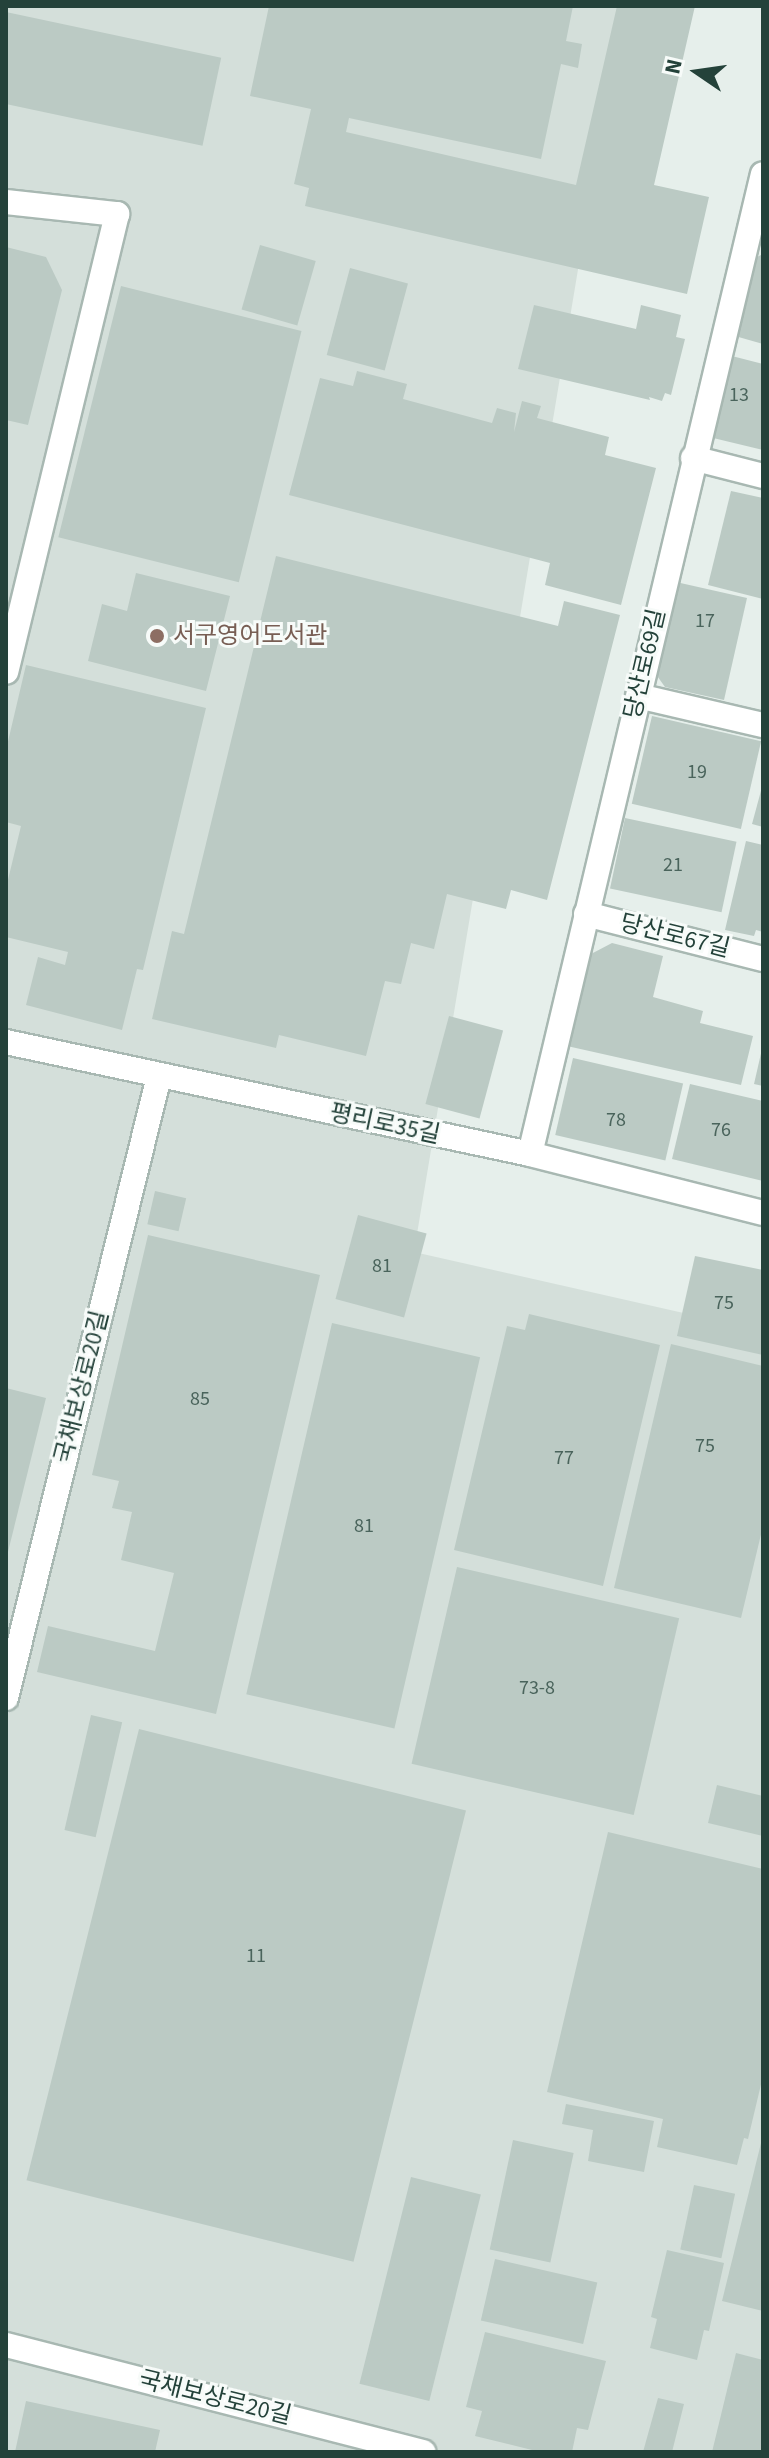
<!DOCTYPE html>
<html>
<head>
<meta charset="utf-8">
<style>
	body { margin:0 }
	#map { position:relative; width:769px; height:2458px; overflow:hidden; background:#e6efeb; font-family:"Source Sans 3","Noto Sans KR",sans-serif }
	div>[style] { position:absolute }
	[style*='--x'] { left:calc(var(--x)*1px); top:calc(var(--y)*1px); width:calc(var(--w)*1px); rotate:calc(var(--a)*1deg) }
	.built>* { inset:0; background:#d4dfda }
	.building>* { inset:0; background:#bbcac4; transform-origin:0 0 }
	.roads { filter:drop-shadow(2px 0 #a8b8b2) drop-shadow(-2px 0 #a8b8b2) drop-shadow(0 2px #a8b8b2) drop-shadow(0 -2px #a8b8b2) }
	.street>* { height:24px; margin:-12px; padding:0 12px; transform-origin:12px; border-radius:12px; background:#fff }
	.secondary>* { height:24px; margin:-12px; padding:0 12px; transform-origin:12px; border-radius:12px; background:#fff }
	.dots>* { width:22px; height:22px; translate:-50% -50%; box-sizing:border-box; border:4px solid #f7fbf9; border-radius:50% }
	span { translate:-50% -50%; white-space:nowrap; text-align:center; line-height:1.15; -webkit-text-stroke:6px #f7fbf9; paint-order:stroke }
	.number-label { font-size:20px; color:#4a645c }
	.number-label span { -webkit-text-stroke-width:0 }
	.education-label { font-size:24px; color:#785e54 }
	.left { translate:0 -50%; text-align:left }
	.street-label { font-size:24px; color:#24423a }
	.frame { position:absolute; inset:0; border:8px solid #24423a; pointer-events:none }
	.north { position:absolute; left:657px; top:32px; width:80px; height:80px; -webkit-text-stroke:6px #f7fbf9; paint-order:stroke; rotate:283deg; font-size:22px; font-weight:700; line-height:32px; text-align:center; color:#24423a }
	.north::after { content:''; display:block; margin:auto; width:28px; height:36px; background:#24423a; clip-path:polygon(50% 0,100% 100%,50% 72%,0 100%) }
</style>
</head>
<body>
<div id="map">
	<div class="built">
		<div style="clip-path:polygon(6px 6px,622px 6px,414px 1252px,763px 1331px,763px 2452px,6px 2452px)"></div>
	</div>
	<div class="building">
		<div style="clip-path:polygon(269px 6px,573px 6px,566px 41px,582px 44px,578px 68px,561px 64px,541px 159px,349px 118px,346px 132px,576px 185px,617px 6px,695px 6px,654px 185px,709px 197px,687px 294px,305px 206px,309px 188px,294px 184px,311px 109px,250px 96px)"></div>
		<div style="left:6px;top:12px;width:220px;height:90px;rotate:12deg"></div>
		<div style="left:260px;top:245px;width:58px;height:67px;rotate:16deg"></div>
		<div style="clip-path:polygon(6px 247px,46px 257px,62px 290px,28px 425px,6px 420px)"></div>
		<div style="clip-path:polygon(763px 254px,763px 344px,735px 336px,755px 258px)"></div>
		<div style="left:350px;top:268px;width:60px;height:90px;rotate:15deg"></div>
		<div style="left:121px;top:286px;width:186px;height:259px;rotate:14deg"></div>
		<div style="clip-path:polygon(534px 305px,636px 329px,641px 305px,681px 315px,676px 337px,685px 339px,671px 395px,665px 393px,662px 401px,649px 397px,650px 400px,518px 369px)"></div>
		<div style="clip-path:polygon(728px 355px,763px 364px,763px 450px,709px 437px)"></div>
		<div style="clip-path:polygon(357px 371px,407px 384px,403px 399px,492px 423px,497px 408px,516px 413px,514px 432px,522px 401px,541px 406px,537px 418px,609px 437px,605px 455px,656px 468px,621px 605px,545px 585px,550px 563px,289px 495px,320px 378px,353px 386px)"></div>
		<div style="clip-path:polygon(731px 491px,763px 498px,763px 599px,708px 585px)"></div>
		<div style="clip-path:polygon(276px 556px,558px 626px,564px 601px,620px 615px,547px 900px,511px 890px,506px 909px,447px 894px,434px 949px,411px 943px,401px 984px,385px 981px,366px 1056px,279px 1035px,276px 1048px,152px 1019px,172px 931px,184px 934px)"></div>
		<div style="clip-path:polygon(136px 573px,230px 596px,206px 691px,88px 661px,102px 604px,127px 611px)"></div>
		<div style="clip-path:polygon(676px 582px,747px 598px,724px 700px,665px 687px,655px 673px)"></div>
		<div style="clip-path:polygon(26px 665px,206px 708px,143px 970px,137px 969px,122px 1030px,26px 1005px,38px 957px,65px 965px,68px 952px,6px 937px,6px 888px,21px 826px,6px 822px,6px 750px)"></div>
		<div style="left:652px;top:716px;width:112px;height:90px;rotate:13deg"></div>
		<div style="clip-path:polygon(762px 787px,763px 787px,763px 827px,752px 824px)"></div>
		<div style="left:625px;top:818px;width:114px;height:72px;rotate:12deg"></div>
		<div style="clip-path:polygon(746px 841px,763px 845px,763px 932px,756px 930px,754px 936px,725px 930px)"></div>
		<div style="clip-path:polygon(612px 943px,663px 956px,653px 997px,703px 1011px,700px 1023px,753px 1036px,741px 1085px,567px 1046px,591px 954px)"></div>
		<div style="left:449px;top:1016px;width:56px;height:91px;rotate:15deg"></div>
		<div style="clip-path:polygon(762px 1049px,763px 1050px,763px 1086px,754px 1084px)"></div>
		<div style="left:573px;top:1058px;width:113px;height:79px;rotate:13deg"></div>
		<div style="clip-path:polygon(690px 1084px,763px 1101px,763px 1181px,672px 1159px)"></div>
		<div style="left:155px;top:1191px;width:32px;height:34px;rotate:13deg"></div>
		<div style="left:358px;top:1215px;width:71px;height:87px;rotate:15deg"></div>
		<div style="clip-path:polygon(148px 1235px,320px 1275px,216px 1714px,37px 1672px,48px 1626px,155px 1651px,174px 1573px,121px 1560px,132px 1512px,112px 1508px,119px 1481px,92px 1475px)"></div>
		<div style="clip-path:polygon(695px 1256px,763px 1270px,763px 1355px,677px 1336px)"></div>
		<div style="clip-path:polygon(529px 1314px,660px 1345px,603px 1586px,454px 1550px,507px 1326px,525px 1330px)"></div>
		<div style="left:332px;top:1323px;width:152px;height:381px;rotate:13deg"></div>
		<div style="clip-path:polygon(671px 1344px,763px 1366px,763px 1526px,741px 1618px,614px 1588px)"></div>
		<div style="clip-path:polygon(6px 1388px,46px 1398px,7px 1556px,6px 1556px)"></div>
		<div style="left:457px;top:1567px;width:228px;height:202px;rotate:13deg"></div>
		<div style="left:91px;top:1715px;width:32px;height:118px;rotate:13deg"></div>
		<div style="left:139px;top:1729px;width:337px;height:465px;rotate:14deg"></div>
		<div style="clip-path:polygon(717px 1785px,763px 1796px,763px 1836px,708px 1823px)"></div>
		<div style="clip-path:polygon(608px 1832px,763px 1869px,763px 2076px,748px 2139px,744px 2138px,737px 2165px,657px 2147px,663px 2119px,547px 2092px)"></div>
		<div style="clip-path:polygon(566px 2104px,654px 2121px,644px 2172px,588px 2161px,593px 2130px,562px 2124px)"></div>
		<div style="clip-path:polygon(762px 2139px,763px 2139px,763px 2311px,722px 2301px)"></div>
		<div style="left:513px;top:2140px;width:62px;height:112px;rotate:12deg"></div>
		<div style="left:411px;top:2177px;width:72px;height:213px;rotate:14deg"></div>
		<div style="left:694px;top:2185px;width:42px;height:66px;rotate:12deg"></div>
		<div style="clip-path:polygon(667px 2250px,724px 2263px,709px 2331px,704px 2330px,697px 2360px,650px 2348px,657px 2319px,651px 2317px)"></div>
		<div style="left:495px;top:2259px;width:105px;height:63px;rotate:13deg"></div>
		<div style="clip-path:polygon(485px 2332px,606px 2361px,588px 2430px,577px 2428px,572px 2452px,540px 2452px,475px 2436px,482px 2411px,466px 2407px)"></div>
		<div style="clip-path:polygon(736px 2353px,763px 2360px,763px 2452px,712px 2452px)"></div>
		<div style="clip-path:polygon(658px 2398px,684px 2404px,672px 2452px,643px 2452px)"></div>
		<div style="clip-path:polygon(26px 2401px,160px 2430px,155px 2452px,15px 2452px)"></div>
	</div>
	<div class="roads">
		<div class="street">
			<div style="--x:6;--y:202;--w:112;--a:6.2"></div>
			<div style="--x:117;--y:214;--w:471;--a:103.6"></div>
			<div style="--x:693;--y:458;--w:72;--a:14.4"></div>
			<div style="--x:638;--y:696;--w:128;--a:13.1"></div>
			<div style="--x:586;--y:914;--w:183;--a:14.3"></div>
			<div style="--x:530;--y:1154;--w:1007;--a:-76.63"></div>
			<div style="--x:6;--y:1698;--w:641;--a:-76.18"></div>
			<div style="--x:6;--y:2345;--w:431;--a:14.4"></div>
		</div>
		<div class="secondary">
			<div style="--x:6;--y:1042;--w:536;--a:12.06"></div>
			<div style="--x:530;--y:1154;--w:240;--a:14.2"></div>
		</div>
	</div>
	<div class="dots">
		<div style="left:157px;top:636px;background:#8d6e63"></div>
	</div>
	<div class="number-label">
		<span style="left:739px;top:395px">13</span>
		<span style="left:705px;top:621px">17</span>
		<span style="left:697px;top:772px">19</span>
		<span style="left:673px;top:865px">21</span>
		<span style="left:616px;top:1120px">78</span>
		<span style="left:721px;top:1130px">76</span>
		<span style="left:382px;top:1266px">81</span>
		<span style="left:724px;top:1303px">75</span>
		<span style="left:200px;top:1399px">85</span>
		<span style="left:705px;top:1446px">75</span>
		<span style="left:564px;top:1458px">77</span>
		<span style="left:364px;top:1526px">81</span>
		<span style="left:537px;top:1688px">73-8</span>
		<span style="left:256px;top:1956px">11</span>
	</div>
	<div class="education-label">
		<span class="left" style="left:173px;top:636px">서구영어도서관</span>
	</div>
	<div class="street-label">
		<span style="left:645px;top:664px;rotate:-77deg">당산로69길</span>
		<span style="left:675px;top:936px;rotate:14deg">당산로67길</span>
		<span style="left:385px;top:1124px;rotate:12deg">평리로35길</span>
		<span style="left:82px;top:1387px;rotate:-76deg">국채보상로20길</span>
		<span style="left:215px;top:2398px;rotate:14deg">국채보상로20길</span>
	</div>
	<div class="frame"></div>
	<div class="north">N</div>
</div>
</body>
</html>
